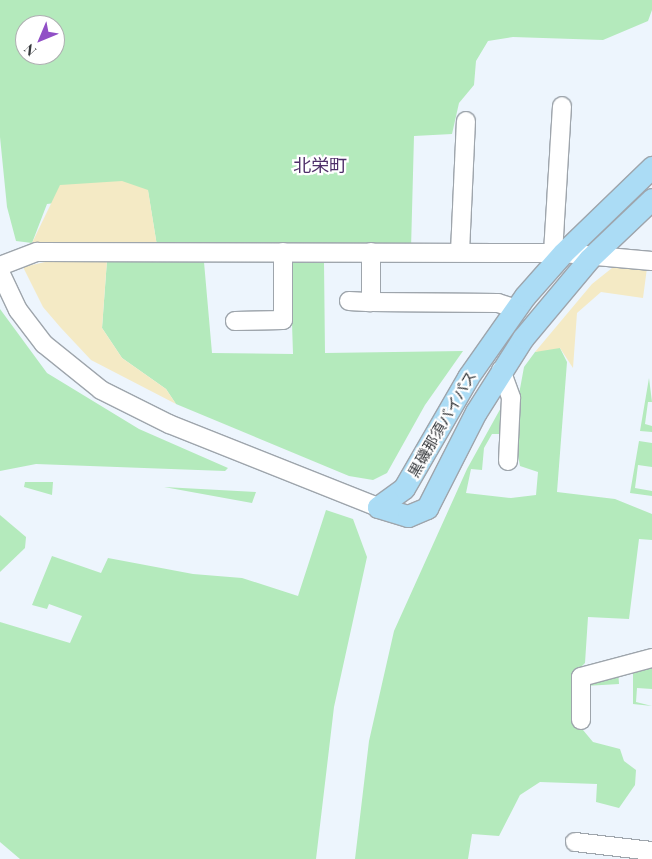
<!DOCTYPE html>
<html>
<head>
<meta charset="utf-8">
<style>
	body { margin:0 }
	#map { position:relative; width:652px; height:859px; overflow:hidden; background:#edf5fd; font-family:"Playfair Display","Noto Sans JP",serif }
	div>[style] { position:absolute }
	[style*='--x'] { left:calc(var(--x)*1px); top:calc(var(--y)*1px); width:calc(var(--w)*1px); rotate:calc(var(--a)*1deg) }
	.green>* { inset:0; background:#b4eabc }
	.sand>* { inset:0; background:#f4eac5 }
	.roads { filter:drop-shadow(1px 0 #9ea5ac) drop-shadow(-1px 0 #9ea5ac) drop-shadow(0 1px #9ea5ac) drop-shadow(0 -1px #9ea5ac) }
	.minor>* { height:18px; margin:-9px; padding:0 9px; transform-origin:9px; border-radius:9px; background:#fff }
	.major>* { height:21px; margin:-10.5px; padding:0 10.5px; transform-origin:10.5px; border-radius:10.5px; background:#abdcf5 }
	span { translate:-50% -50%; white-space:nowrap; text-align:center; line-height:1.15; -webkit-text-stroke:4.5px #fff; paint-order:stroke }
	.street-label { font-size:15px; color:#35383b }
	.quarter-label { font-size:18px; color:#4e2f69 }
	.north { position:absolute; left:15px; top:15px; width:50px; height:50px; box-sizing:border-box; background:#fff; border:1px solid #aeafb1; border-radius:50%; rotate:225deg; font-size:14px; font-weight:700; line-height:20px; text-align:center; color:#35383b }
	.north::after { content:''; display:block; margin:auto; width:18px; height:22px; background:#9150c6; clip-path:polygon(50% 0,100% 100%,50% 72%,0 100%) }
</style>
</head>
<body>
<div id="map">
	<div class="green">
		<div style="clip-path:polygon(evenodd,0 0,652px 0,652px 10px,648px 21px,603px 40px,513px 37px,488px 41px,476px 61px,474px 85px,459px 103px,452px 134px,414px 136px,411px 249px,157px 246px,148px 191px,47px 204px,32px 243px,16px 241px,7px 207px,0 137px,0 0,25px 25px,55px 25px,55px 55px,25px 55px,25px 25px)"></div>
		<div style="clip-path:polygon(107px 260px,204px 262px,212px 353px,293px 354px,290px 262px,324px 263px,325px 353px,463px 351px,425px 405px,387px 473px,373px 480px,349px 476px,176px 404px,166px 389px,122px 358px,102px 328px)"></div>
		<div style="clip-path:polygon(0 309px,47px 373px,139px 429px,228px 468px,225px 471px,36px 464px,0 471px)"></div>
		<div style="clip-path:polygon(550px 347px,560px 348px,567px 362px,557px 492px,615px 499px,652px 514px,652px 540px,639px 539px,629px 619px,588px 617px,585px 663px,577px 671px,578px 724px,593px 742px,620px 749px,624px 761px,636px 770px,635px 785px,619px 808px,596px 802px,597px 784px,540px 782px,520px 795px,499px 836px,472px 834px,468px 859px,355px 859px,369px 741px,394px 631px,467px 469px,503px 404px,501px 434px,492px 434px,484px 448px,482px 470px,471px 469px,466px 493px,511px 498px,536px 495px,538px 472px,520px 466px,515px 440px,517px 405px,524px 367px,535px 352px)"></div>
		<div style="clip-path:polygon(649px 378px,652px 402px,648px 402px,645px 424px,652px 426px,652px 432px,640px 431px)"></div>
		<div style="clip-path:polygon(639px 441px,652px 443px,652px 467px,638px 465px,635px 488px,652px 491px,652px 496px,630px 493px)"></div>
		<div style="clip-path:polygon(25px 482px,53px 482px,52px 495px,24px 487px)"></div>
		<div style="clip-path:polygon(164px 487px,256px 492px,252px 503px)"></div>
		<div style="clip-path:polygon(326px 510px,353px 519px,367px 557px,334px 707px,316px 859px,20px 859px,0 842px,0 622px,70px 643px,82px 616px,49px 604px,47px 609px,32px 605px,52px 556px,101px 573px,108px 558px,193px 574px,242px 578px,298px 596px)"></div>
		<div style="clip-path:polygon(0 515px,26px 537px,25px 548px,0 572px)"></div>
		<div style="clip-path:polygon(652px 663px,652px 689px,637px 688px,636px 702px,652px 706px,633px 704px,633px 668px)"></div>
		<div style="clip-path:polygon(618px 670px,619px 684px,585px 686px)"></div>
	</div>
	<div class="sand">
		<div style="clip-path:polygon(122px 181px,148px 190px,157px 246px,32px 243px,60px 185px)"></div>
		<div style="clip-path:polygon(54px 260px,107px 260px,102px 328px,122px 358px,166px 389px,176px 404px,91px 360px,61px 328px,43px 307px,23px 267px)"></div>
		<div style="clip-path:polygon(617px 264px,647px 268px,643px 298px,601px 292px,577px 313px,573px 368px,560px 348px,535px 352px,592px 284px)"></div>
	</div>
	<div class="roads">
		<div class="minor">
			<div style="--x:371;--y:252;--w:50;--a:90"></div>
			<div style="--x:371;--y:302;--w:127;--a:0.5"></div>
			<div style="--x:498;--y:303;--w:19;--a:18"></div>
			<div style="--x:460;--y:252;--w:131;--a:-87.4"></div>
			<div style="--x:553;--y:253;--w:147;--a:-86.5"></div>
			<div style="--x:0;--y:266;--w:40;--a:-21"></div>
			<div style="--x:37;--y:252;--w:526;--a:0.11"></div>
			<div style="--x:563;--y:253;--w:89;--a:5.1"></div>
			<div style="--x:0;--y:272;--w:42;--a:64.7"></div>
			<div style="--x:18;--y:310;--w:43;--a:52.6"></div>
			<div style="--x:44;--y:344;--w:73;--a:38.9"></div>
			<div style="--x:101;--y:390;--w:76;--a:26.6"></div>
			<div style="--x:169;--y:424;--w:225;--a:21.7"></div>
			<div style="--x:349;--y:301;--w:22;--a:3"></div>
			<div style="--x:235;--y:321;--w:48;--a:-1.2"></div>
			<div style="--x:283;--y:320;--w:68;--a:-90"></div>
			<div style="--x:501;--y:370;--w:30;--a:70"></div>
			<div style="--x:511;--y:398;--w:63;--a:92.7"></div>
			<div style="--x:581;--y:720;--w:43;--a:-90"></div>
			<div style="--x:581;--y:677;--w:73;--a:-15"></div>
			<div style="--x:575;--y:842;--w:78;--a:6.7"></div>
		</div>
		<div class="major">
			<div style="--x:378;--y:507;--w:32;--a:-36"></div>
			<div style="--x:404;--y:488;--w:128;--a:-60"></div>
			<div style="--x:468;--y:377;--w:99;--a:-54.9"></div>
			<div style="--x:525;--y:296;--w:57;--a:-48.5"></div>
			<div style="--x:563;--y:253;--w:124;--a:-44"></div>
			<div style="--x:378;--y:507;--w:31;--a:17"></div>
			<div style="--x:408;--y:516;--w:21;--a:-23"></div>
			<div style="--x:427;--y:508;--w:108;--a:-63"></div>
			<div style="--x:476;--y:412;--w:88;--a:-57.6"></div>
			<div style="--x:523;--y:338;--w:103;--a:-50.1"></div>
			<div style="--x:589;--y:259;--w:87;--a:-43.6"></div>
		</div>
	</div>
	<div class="street-label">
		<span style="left:442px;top:424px;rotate:-60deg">黒磯那須バイパス</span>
	</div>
	<div class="quarter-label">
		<span style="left:320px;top:165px">北栄町</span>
	</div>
	<div class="north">N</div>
</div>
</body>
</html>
